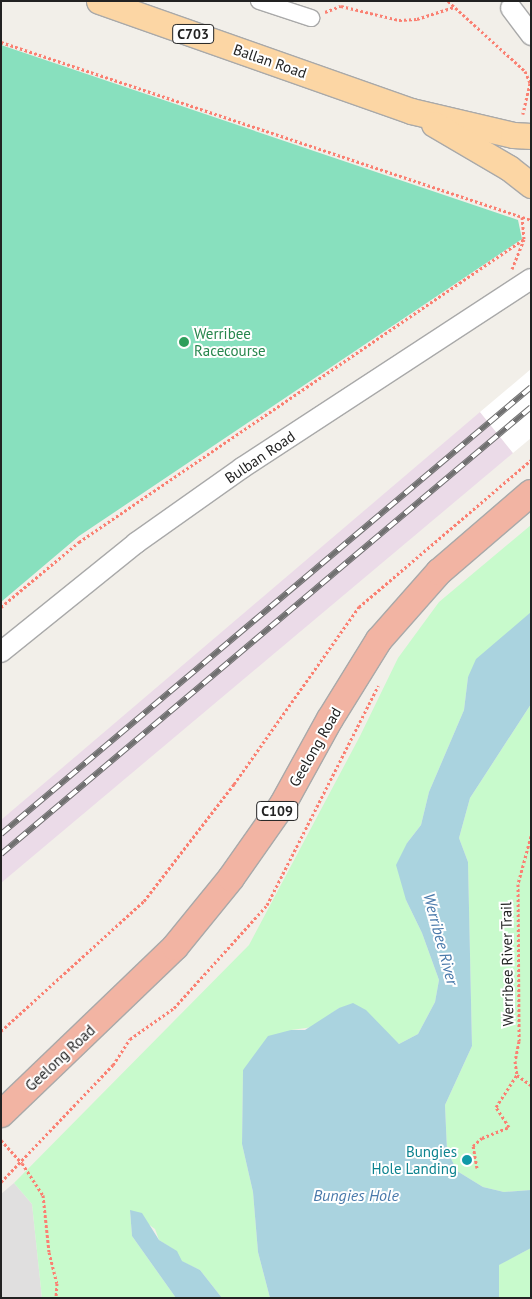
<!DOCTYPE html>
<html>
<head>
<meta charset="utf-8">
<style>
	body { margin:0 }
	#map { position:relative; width:532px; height:1299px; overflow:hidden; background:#f2efe9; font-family:"PT Sans",sans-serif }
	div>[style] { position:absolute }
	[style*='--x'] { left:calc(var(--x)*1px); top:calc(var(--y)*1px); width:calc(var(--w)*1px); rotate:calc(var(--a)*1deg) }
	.residential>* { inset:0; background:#e0dfdf }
	.industrial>* { inset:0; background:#ebdbe8 }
	.park>* { inset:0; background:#c8facc }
	.pitch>* { inset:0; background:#88e0be }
	.water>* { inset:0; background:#aad3df }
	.pier>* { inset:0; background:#fff }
	.path>* { height:3px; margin-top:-1.5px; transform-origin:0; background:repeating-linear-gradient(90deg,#fa8072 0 2.5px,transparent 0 5px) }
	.roads { filter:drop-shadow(1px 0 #a9a9a9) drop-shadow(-1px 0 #a9a9a9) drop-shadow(0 1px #a9a9a9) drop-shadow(0 -1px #a9a9a9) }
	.minor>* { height:16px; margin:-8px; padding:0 8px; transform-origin:8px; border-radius:8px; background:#fff }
	.tertiary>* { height:20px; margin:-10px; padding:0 10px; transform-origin:10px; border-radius:10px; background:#fff }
	.primary>* { height:25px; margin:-12.5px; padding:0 12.5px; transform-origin:12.5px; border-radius:12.5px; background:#fcd6a4 }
	.trunk>* { height:26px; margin:-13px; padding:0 13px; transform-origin:13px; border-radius:13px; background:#f2b4a3 }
	.rail>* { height:5.5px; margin-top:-2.75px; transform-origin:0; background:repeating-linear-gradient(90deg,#fff 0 11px,#707070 0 22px); box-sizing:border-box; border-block:1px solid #707070 }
	.dots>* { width:14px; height:14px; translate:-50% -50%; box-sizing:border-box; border:2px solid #fff; border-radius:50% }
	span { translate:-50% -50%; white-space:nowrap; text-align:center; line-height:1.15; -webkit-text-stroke:4px #fff; paint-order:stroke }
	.shield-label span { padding:1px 4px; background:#fff; border:1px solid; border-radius:4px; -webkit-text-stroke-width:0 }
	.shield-label { font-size:14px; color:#222; font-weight:700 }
	.street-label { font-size:15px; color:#222 }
	.leisure-label { font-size:15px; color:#27864d }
	.left { translate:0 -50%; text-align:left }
	.culture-label { font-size:15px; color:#0d838f }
	.right { translate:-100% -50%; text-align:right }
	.water-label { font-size:16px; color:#4a7aab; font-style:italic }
	.frame { position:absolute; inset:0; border:2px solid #222; pointer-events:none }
</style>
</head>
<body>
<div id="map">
	<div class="residential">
		<div style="clip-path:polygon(14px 1183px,32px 1204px,42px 1298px,1px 1298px,1px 1194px)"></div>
	</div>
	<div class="industrial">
		<div style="clip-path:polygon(480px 412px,513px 453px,1px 883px,1px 820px)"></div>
	</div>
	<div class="park">
		<div style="clip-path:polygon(531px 525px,531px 612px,468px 677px,464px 710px,429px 792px,421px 825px,407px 843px,406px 900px,422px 933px,439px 980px,435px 1002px,418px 1034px,399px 1044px,387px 1033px,339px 1008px,313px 1027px,291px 1030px,243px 1070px,242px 1144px,253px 1192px,258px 1252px,270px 1298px,222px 1298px,200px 1270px,181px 1261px,176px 1251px,159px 1240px,155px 1229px,130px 1211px,132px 1236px,176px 1298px,42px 1298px,32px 1204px,14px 1183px,249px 945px,360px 736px,398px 658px,439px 602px)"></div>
		<div style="clip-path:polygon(531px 704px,531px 1190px,504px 1192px,483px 1187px,457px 1171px,447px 1150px,445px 1105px,472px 1046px,468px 862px,459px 838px,470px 798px)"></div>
		<div style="clip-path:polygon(531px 1248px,531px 1298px,499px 1298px,498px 1265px)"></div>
	</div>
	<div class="pitch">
		<div style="clip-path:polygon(1px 45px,518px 220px,522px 239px,79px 536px,1px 602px)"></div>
	</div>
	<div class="water">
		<div style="clip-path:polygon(531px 612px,531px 704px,470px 798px,459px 838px,468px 862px,472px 1046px,445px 1105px,447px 1150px,457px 1171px,483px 1187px,504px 1192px,531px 1190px,531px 1248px,499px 1265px,499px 1298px,270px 1298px,258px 1252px,253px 1192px,242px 1144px,243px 1070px,268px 1036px,291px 1030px,305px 1030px,339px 1008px,353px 1003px,366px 1010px,399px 1044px,418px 1034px,435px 1002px,439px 980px,422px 933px,406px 900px,396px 865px,407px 843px,421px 825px,429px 792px,464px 710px,468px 677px,476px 659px)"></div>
		<div style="clip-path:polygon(130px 1210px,142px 1213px,159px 1240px,177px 1251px,182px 1261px,200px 1270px,222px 1298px,176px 1298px,132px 1236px)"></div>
	</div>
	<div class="pier">
		<div style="clip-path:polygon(531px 369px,531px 438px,513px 453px,480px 412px)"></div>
	</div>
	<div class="path">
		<div style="--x:448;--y:1;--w:104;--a:42.3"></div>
		<div style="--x:525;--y:71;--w:13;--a:67"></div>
		<div style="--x:530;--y:83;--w:32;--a:103"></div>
		<div style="--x:325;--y:12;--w:17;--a:-21"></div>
		<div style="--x:341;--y:6;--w:60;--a:13.6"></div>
		<div style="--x:399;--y:20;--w:18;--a:-3"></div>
		<div style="--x:417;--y:19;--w:38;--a:-18"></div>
		<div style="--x:1;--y:42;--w:559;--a:18.56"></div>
		<div style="--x:512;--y:269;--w:32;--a:-68"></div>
		<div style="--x:524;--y:239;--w:22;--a:-95"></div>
		<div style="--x:1;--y:607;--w:102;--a:-39.8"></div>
		<div style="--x:79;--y:542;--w:538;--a:-34.25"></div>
		<div style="--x:531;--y:836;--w:50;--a:105.2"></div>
		<div style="--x:518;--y:884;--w:157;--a:89.6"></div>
		<div style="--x:519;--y:1041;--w:20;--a:101"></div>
		<div style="--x:515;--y:1061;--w:14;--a:82"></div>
		<div style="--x:517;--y:1075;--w:17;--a:36"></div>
		<div style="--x:1;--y:1031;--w:193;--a:-42.3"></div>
		<div style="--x:144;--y:901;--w:148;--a:-52.4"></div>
		<div style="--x:234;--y:784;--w:217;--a:-54.8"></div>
		<div style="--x:359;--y:607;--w:226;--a:-40.5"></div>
		<div style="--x:1;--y:1140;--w:31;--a:48"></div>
		<div style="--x:22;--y:1163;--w:38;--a:57"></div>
		<div style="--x:43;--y:1195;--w:57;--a:84"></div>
		<div style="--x:49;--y:1252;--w:32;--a:76"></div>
		<div style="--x:57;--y:1283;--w:15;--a:94"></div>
		<div style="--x:477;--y:1168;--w:22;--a:-100"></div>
		<div style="--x:473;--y:1146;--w:12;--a:-42"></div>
		<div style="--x:482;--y:1138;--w:29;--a:-22"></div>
		<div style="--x:509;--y:1127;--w:24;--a:-123"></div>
		<div style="--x:496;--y:1107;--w:38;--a:-57"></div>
		<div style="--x:1;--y:1182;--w:162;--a:-46.3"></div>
		<div style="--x:113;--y:1065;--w:31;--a:-57"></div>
		<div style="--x:130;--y:1039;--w:54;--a:-35.2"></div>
		<div style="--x:174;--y:1008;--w:139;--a:-47.9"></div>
		<div style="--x:267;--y:905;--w:246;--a:-63.1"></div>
	</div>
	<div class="roads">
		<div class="minor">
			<div style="--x:259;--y:1;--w:55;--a:18.1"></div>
		</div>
		<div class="tertiary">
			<div style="--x:511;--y:8;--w:34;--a:53"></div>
			<div style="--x:1;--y:652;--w:174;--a:-38.9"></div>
			<div style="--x:136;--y:543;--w:130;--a:-35.3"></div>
			<div style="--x:242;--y:468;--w:345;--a:-33.2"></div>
		</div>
		<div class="primary">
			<div style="--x:99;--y:1;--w:331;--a:19.4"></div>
			<div style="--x:411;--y:111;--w:105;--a:13.2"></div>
			<div style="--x:513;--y:135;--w:18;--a:3"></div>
			<div style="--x:434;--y:124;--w:87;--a:30.4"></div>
			<div style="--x:509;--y:168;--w:28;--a:38"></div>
		</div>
		<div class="trunk">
			<div style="--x:1;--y:1114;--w:241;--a:-43.8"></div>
			<div style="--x:175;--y:947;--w:89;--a:-50.9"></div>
			<div style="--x:231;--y:878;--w:90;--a:-54.9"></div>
			<div style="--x:283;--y:804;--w:97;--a:-61.1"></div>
			<div style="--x:330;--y:719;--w:93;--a:-58.2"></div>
			<div style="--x:379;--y:640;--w:91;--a:-48.6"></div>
			<div style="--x:439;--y:572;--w:121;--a:-40.7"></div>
		</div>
	</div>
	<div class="rail">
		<div style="--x:1;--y:834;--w:693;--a:-40.14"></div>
		<div style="--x:1;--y:854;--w:693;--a:-40.14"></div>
	</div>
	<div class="dots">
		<div style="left:184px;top:342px;background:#2e9e5b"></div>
		<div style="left:467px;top:1160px;background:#0f9aa8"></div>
	</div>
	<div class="shield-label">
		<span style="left:193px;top:34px">C703</span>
		<span style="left:277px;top:811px">C109</span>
	</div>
	<div class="street-label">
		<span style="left:270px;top:61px;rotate:19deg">Ballan Road</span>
		<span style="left:260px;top:457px;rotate:-34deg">Bulban Road</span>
		<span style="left:315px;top:747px;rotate:-60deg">Geelong Road</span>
		<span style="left:507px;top:964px;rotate:-91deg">Werribee River Trail</span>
		<span style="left:60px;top:1058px;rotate:-43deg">Geelong Road</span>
	</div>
	<div class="leisure-label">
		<span class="left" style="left:194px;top:342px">Werribee<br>Racecourse</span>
	</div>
	<div class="culture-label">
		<span class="right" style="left:457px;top:1160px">Bungies<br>Hole Landing</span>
	</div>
	<div class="water-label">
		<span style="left:441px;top:939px;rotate:75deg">Werribee River</span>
		<span style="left:356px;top:1195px">Bungies Hole</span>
	</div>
	<div class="frame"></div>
</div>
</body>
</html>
